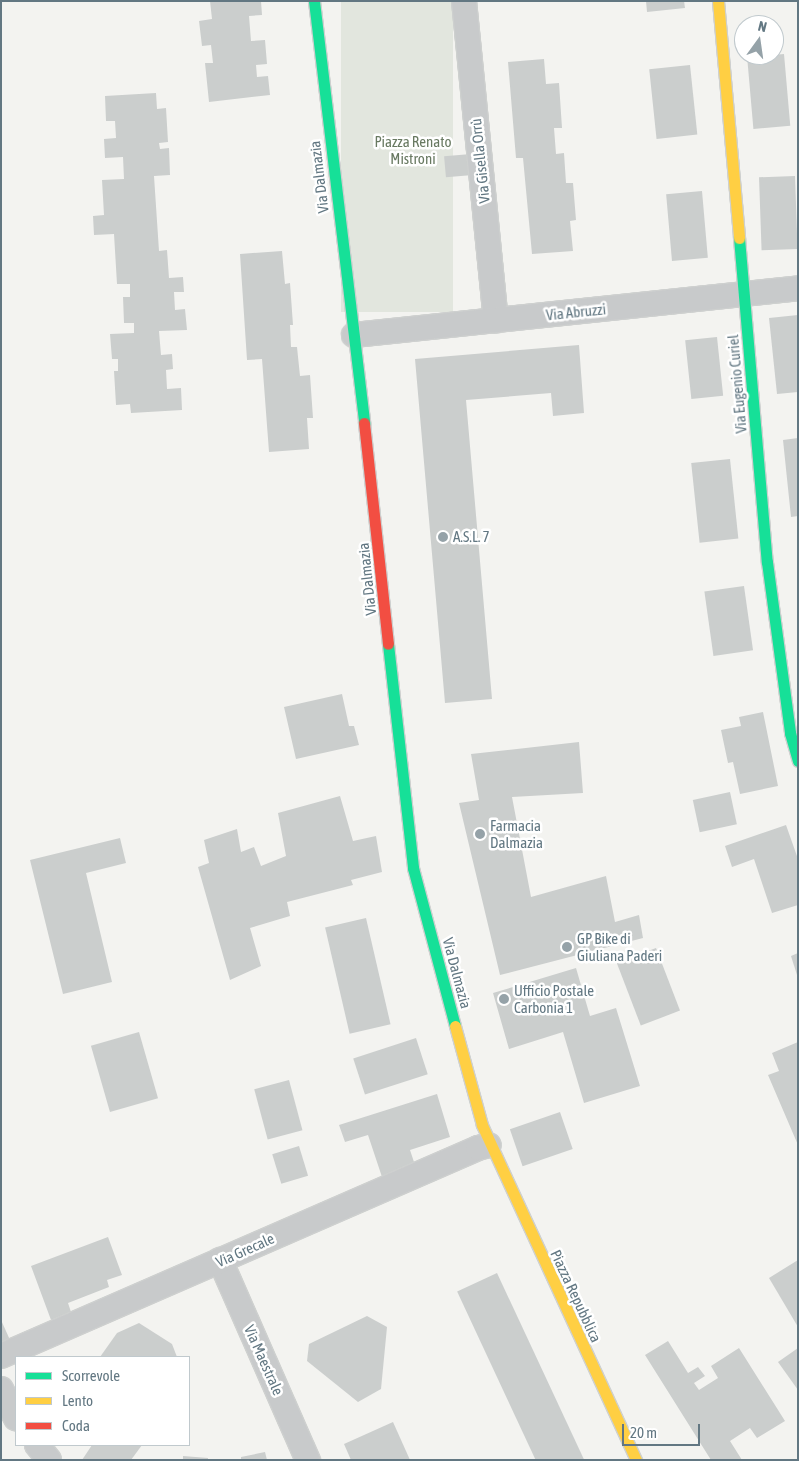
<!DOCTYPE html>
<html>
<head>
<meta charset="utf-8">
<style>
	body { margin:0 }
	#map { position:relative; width:799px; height:1461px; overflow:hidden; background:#f3f3f0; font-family:"Asap Condensed",sans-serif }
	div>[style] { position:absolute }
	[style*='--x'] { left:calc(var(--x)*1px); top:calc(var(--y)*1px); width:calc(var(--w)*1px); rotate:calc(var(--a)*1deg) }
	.green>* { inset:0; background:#e2e6de; transform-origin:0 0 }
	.building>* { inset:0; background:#cbcecd; transform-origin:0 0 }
	.roads { filter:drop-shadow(1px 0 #ced0cf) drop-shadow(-1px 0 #ced0cf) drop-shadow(0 1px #ced0cf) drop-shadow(0 -1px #ced0cf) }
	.street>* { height:24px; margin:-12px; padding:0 12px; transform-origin:12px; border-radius:12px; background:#c8cacb }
	.fast>* { height:11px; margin:-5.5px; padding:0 5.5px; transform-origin:5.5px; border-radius:5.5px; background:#16e098 }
	.slow>* { height:11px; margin:-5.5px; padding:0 5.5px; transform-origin:5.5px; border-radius:5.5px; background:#ffcf43 }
	.jam>* { height:11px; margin:-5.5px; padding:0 5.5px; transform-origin:5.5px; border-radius:5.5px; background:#f24e42 }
	.dots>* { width:14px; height:14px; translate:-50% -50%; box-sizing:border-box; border:2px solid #fff; border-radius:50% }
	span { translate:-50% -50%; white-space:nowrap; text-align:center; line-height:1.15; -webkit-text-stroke:5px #fff; paint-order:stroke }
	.park-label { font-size:15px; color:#687961 }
	.street-label { font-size:15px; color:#627782 }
	.poi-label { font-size:15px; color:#627782 }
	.left { translate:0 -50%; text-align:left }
	.frame { position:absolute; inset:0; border:2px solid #627782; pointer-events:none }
	.legend { position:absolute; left:15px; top:1356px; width:175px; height:90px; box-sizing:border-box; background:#fff; border:1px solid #c0c9cd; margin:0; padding:6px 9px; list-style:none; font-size:15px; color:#627782 }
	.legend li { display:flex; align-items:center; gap:10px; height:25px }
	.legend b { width:25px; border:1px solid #c0c9cd }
	.north { position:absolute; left:734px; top:15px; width:50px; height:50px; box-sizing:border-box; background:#fff; border:1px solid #c0c9cd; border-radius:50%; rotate:14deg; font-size:14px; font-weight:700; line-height:20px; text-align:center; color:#627782 }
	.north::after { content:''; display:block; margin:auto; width:18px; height:22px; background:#95a2a8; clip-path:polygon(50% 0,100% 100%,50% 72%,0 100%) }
	.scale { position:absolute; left:622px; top:1424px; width:78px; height:22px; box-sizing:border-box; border:2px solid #627782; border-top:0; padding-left:6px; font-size:15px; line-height:18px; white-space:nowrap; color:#627782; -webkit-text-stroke:4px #fff; paint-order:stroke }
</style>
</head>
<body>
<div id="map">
	<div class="green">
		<div style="left:341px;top:1px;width:112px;height:311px"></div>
	</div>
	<div class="building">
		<div style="clip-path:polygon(210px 1px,261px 1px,262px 15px,249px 16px,251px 41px,265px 40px,267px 64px,256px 65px,257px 77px,268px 76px,270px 95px,209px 102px,205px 63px,213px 63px,211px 45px,202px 46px,199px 21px,212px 19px)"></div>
		<div style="clip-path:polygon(646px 1px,684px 1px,685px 8px,647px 12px)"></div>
		<div style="left:784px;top:54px;width:72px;height:37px;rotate:85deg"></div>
		<div style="clip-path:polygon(544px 59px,546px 84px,559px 83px,562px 128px,554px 128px,556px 154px,564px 153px,566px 183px,573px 183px,576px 220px,570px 221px,573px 251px,532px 254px,523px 158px,516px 158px,508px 62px)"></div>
		<div style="left:690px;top:65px;width:70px;height:41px;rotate:84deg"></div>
		<div style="clip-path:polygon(156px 93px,157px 109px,166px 108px,168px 142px,159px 143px,160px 149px,169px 148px,170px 175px,154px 176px,159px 251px,167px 250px,169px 278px,183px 277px,184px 292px,174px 292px,175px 310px,185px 309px,187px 330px,159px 331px,161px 355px,172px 354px,173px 369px,166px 370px,167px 389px,181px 388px,182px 410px,131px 413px,130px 404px,116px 405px,114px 371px,118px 371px,118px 359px,112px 359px,110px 334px,134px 333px,134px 323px,124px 323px,123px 297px,130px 297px,130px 284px,117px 284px,114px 234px,94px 235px,93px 216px,104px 215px,102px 180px,124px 179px,123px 157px,105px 158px,104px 139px,116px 138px,115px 121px,106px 121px,105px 96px)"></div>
		<div style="left:471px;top:154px;width:21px;height:27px;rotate:85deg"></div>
		<div style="left:795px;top:176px;width:73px;height:36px;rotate:88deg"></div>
		<div style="left:702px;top:191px;width:67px;height:36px;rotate:85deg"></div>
		<div style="clip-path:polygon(282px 251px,285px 284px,290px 283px,293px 325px,290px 325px,291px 347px,297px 347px,300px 376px,310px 375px,313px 418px,307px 418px,309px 449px,269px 452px,262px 359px,247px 360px,240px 254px)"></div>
		<div style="clip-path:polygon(798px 315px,798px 392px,777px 394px,769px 318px)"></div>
		<div style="left:717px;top:337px;width:59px;height:32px;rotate:84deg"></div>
		<div style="clip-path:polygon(579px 345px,584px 413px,553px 416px,551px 393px,466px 400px,492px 699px,445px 703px,415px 359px)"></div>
		<div style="clip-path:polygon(798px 438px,798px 516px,791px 517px,783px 440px)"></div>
		<div style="left:730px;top:459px;width:80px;height:39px;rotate:84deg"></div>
		<div style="left:744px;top:586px;width:65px;height:40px;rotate:82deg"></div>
		<div style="clip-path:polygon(342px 694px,349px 726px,354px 726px,359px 745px,296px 759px,284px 707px)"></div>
		<div style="clip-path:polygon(763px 712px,778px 786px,740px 794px,733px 762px,728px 763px,721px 730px,741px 726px,739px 717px)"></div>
		<div style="clip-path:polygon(579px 742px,583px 793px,512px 797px,531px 897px,606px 876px,615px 922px,639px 915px,643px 938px,500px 975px,459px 803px,479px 800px,471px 754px)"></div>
		<div style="left:730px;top:792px;width:33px;height:38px;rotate:78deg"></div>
		<div style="clip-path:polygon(340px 796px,353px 841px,376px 836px,382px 872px,351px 880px,353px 885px,287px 902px,290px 916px,250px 928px,261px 966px,230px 980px,198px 867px,209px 863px,204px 840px,237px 829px,241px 852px,254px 847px,261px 866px,286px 856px,278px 813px)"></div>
		<div style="clip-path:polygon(786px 825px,798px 859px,798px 905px,772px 913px,754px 859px,732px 867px,725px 846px)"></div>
		<div style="clip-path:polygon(120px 838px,126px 863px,86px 873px,112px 982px,63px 994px,30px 860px)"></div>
		<div style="left:366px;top:918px;width:109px;height:42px;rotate:77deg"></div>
		<div style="left:656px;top:948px;width:67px;height:42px;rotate:69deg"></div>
		<div style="clip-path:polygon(798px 953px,798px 974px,797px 975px,791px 956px)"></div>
		<div style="clip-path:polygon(576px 968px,590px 1016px,616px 1008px,640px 1086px,584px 1103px,563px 1032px,509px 1049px,493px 993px)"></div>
		<div style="left:139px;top:1032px;width:69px;height:50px;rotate:74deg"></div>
		<div style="left:416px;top:1038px;width:38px;height:66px;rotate:72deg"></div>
		<div style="clip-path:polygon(798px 1042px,798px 1145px,768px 1075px,779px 1071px,772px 1053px)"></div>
		<div style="left:289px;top:1080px;width:52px;height:36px;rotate:75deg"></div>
		<div style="clip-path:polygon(437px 1094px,450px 1137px,410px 1150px,414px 1162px,382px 1177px,368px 1135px,345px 1142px,339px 1125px)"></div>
		<div style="left:560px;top:1112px;width:39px;height:53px;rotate:71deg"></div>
		<div style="left:299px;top:1146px;width:31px;height:28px;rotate:73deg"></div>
		<div style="clip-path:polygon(108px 1237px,122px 1275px,107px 1280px,109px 1287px,68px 1303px,71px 1312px,51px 1320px,31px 1266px)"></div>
		<div style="clip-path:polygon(798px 1260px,798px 1327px,769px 1278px)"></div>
		<div style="left:497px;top:1273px;width:207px;height:44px;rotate:65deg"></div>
		<div style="clip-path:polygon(367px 1316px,387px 1327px,381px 1389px,358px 1402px,307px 1361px,309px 1344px)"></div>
		<div style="clip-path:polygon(1px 1320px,10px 1340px,1px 1344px)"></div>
		<div style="clip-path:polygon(139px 1323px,172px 1344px,177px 1357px,100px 1357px,117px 1333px)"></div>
		<div style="clip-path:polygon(668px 1341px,688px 1373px,698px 1367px,705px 1376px,694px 1383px,699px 1390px,718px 1378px,711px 1366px,739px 1348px,785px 1421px,757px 1438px,750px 1428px,730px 1441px,742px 1460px,711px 1460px,645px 1355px)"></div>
		<div style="clip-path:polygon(798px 1348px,798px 1390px,778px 1362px)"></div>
		<div style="clip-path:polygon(393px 1422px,410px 1460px,351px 1460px,344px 1444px)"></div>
		<div style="clip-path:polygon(92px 1445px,142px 1445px,131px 1460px,82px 1460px)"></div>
		<div style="clip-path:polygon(265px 1452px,267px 1460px,241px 1460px,241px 1457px)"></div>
		<div style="clip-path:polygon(183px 1456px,208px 1458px,208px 1460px,183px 1460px)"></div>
	</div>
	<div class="roads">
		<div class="street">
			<div style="--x:464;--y:1;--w:321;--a:84.3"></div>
			<div style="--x:354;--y:335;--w:446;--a:-6"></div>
			<div style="--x:220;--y:1260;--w:219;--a:66.3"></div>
			<div style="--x:1;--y:1356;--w:520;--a:-23.56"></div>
			<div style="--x:478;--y:1148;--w:11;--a:-15"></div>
			<div style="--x:1;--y:1389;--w:33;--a:63"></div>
			<div style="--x:37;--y:1445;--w:19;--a:51"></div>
		</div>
		<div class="fast">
			<div style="--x:314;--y:1;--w:425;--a:83.2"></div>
			<div style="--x:739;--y:238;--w:325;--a:85.1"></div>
			<div style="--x:767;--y:562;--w:173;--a:82.3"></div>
			<div style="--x:790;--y:733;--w:29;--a:74"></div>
			<div style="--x:388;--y:644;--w:225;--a:83.6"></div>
			<div style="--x:413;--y:868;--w:163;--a:75.1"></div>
		</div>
		<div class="slow">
			<div style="--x:718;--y:1;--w:238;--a:84.9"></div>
			<div style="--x:455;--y:1026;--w:103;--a:74.7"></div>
			<div style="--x:482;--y:1125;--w:369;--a:65.3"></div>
		</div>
		<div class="jam">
			<div style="--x:364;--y:423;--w:222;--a:83.8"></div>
		</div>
	</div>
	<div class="dots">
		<div style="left:443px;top:537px;background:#95a2a8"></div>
		<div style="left:480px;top:834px;background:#95a2a8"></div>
		<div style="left:567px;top:947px;background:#95a2a8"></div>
		<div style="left:504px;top:999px;background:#95a2a8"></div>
	</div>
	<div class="park-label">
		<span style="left:413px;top:150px">Piazza Renato<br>Mistroni</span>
	</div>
	<div class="street-label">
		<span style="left:480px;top:161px;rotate:-96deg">Via Gisella Orrù</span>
		<span style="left:319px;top:177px;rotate:-97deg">Via Dalmazia</span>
		<span style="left:576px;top:312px;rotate:-6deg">Via Abruzzi</span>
		<span style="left:737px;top:384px;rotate:-95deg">Via Eugenio Curiel</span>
		<span style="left:367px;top:579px;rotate:-96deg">Via Dalmazia</span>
		<span style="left:457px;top:973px;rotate:75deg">Via Dalmazia</span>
		<span style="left:245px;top:1250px;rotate:-24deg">Via Grecale</span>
		<span style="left:576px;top:1296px;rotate:65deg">Piazza Repubblica</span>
		<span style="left:264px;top:1360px;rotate:66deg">Via Maestrale</span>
	</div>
	<div class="poi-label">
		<span class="left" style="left:453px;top:537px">A.S.L. 7</span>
		<span class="left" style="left:490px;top:834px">Farmacia<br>Dalmazia</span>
		<span class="left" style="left:577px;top:947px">GP Bike di<br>Giuliana Paderi</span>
		<span class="left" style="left:514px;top:999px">Ufficio Postale<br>Carbonia 1</span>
	</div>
	<div class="frame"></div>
	<ul class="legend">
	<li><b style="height:6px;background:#16e098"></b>Scorrevole</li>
	<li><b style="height:6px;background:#ffcf43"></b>Lento</li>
	<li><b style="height:6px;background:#f24e42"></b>Coda</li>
	</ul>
	<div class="north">N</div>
	<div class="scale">20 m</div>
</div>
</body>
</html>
